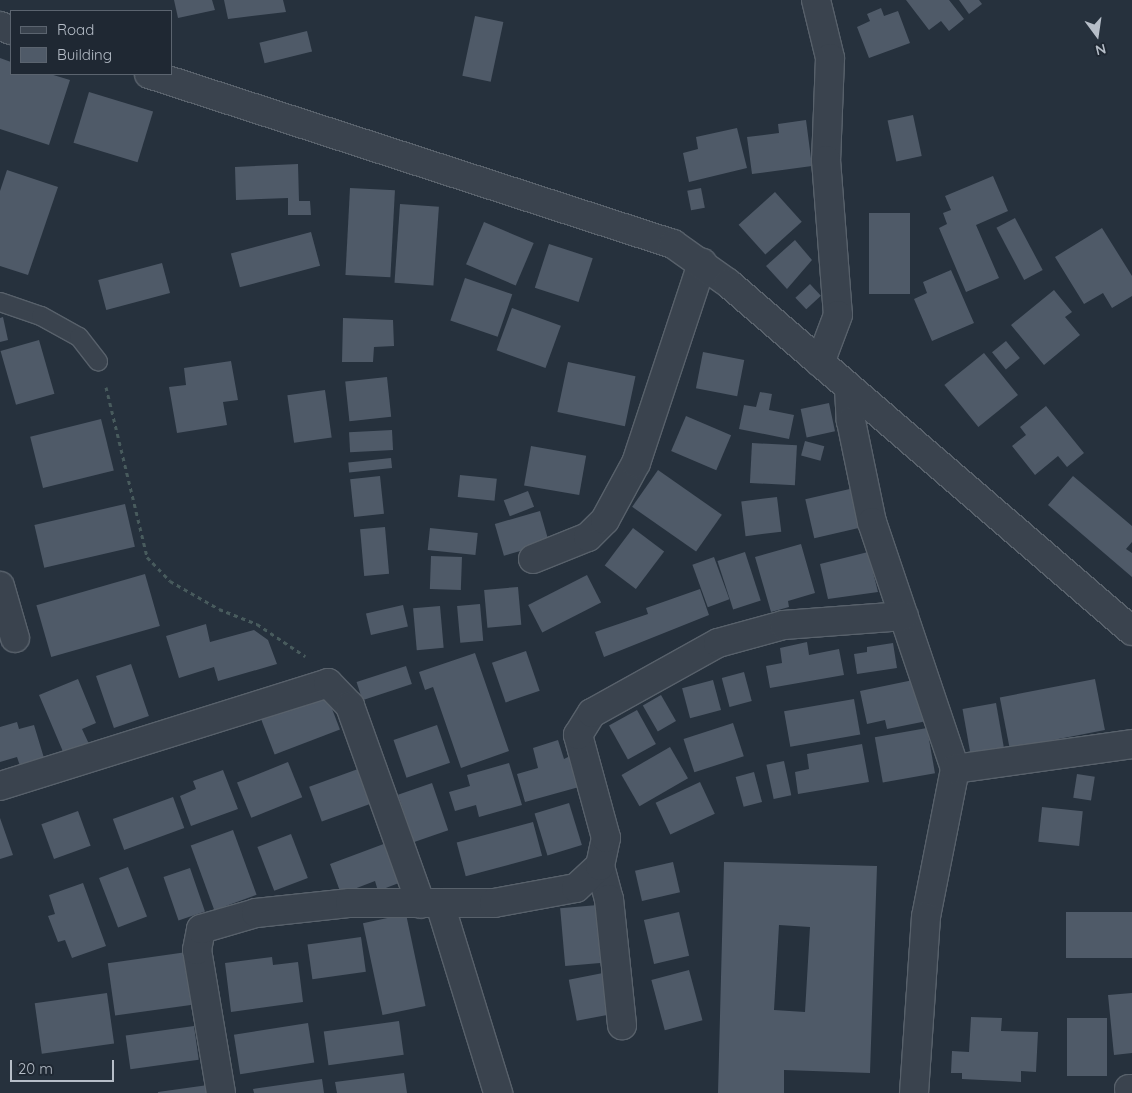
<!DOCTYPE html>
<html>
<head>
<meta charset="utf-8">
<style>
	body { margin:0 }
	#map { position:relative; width:1132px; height:1093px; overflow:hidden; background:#26313d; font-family:Quicksand,sans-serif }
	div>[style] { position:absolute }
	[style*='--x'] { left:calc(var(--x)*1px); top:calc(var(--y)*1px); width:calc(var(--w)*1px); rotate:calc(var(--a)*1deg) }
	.building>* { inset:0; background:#4f5a68; transform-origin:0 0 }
	.path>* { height:3px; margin-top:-1.5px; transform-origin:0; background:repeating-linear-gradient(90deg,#485b5d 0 4px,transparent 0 8px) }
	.roads { filter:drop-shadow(1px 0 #58616b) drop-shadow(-1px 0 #58616b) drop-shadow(0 1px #58616b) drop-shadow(0 -1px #58616b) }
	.service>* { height:18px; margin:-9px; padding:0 9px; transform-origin:9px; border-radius:9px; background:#3a434e }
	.minor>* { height:28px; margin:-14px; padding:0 14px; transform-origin:14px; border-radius:14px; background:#3a434e }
	.tertiary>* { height:28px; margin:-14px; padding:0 14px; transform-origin:14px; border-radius:14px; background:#3a434e }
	span { translate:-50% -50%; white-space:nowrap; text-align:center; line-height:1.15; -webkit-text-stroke:5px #1f2833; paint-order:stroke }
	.legend { position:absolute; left:10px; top:10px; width:162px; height:65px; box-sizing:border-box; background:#1f2833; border:1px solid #5b646f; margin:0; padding:6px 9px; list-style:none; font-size:15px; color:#b6bec8 }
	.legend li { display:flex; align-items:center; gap:10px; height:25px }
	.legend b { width:25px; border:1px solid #5b646f }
	.north { position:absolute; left:1072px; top:10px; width:50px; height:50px; -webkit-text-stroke:4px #1f2833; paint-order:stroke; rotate:166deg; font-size:14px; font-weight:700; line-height:20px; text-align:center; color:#b6bec8 }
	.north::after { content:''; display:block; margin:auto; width:18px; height:22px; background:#b6bec8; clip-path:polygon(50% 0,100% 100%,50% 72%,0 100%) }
	.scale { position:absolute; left:10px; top:1060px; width:104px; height:22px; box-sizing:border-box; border:2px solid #b6bec8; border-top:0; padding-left:6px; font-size:15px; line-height:18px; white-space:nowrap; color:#b6bec8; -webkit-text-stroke:4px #1f2833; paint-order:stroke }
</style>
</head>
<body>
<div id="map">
	<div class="building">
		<div style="clip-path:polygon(174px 0,212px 0,215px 10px,178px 18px)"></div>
		<div style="clip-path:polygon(224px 0,283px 0,286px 12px,228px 19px)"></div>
		<div style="clip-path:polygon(906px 0,949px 0,964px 19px,949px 31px,941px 21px,929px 30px)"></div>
		<div style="clip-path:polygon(959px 0,979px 0,982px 4px,969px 14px)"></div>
		<div style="clip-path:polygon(881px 8px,884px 16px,898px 11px,910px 43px,869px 58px,857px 27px,870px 21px,867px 14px)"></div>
		<div style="left:475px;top:16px;width:29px;height:61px;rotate:12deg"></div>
		<div style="left:307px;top:31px;width:21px;height:49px;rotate:76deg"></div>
		<div style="clip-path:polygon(0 58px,11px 62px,11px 74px,50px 74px,70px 80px,49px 145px,0 129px)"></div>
		<div style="left:89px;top:92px;width:67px;height:53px;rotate:17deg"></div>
		<div style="left:913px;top:115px;width:42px;height:26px;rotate:78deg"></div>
		<div style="clip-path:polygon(806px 120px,812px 166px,752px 174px,747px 137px,779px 133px,778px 124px)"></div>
		<div style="clip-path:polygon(737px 128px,747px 168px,689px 182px,683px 153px,698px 149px,696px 137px)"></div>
		<div style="clip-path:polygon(298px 164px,299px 201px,310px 201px,311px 215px,288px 215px,288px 198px,236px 200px,235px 167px)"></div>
		<div style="clip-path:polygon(7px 170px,58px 187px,28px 275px,0 266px,0 191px)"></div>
		<div style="clip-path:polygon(993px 176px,1008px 211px,976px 225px,999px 278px,966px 292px,939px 228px,947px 224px,943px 213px,951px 210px,945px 196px)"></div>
		<div style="left:350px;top:188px;width:45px;height:87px;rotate:3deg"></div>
		<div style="left:701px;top:188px;width:20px;height:14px;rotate:79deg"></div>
		<div style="left:775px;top:192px;width:40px;height:49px;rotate:48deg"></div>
		<div style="left:400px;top:204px;width:39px;height:79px;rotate:4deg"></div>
		<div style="left:869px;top:213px;width:41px;height:81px"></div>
		<div style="left:1015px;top:218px;width:59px;height:21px;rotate:62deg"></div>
		<div style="left:484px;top:222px;width:54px;height:46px;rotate:23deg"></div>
		<div style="clip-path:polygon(1102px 228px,1132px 276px,1132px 296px,1112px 308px,1103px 293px,1084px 304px,1055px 257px)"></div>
		<div style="left:311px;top:232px;width:35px;height:83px;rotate:75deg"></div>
		<div style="clip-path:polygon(795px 240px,812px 260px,787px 289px,766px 266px)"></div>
		<div style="left:549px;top:244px;width:46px;height:46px;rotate:18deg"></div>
		<div style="left:162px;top:263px;width:31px;height:66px;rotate:75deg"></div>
		<div style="clip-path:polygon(951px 270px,974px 323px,932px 341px,914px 299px,927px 293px,923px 282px)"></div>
		<div style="left:465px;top:278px;width:50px;height:45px;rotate:19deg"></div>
		<div style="left:810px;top:284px;width:16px;height:20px;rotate:47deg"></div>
		<div style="clip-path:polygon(1054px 290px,1072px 312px,1065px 317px,1080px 335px,1044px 365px,1011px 325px)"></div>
		<div style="left:512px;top:308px;width:52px;height:45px;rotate:20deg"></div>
		<div style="clip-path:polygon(3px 317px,8px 340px,0 342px,0 318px)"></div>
		<div style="clip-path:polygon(343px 318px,393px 320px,394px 346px,374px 347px,373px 362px,342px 362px)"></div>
		<div style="left:39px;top:340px;width:56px;height:40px;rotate:74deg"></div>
		<div style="left:1006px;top:341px;width:22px;height:18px;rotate:51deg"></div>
		<div style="left:703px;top:352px;width:42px;height:37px;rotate:11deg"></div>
		<div style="left:984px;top:353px;width:54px;height:51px;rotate:51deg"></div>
		<div style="clip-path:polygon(231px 361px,238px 400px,223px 402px,227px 425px,177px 433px,169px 387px,186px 385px,184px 368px)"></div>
		<div style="left:568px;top:362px;width:69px;height:51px;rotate:12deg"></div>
		<div style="left:387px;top:377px;width:40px;height:42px;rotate:84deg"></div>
		<div style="left:325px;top:390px;width:48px;height:38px;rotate:82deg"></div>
		<div style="clip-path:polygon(760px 392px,772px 394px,769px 410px,794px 415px,789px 439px,739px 429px,744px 405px,756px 407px)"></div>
		<div style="left:829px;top:403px;width:29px;height:29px;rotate:78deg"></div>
		<div style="clip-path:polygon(1046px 406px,1084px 453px,1067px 467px,1058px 456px,1035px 475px,1012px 446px,1026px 435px,1020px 427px)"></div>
		<div style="left:686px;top:416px;width:49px;height:38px;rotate:23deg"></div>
		<div style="left:101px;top:419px;width:53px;height:73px;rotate:76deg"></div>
		<div style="left:392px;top:430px;width:20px;height:43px;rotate:87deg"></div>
		<div style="left:805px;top:441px;width:20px;height:15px;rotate:15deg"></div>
		<div style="left:752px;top:443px;width:45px;height:40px;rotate:3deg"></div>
		<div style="left:531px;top:446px;width:56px;height:40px;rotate:10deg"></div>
		<div style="left:391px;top:458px;width:10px;height:43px;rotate:84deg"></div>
		<div style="left:658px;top:470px;width:78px;height:45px;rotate:35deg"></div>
		<div style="left:460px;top:475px;width:37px;height:22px;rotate:6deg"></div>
		<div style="left:380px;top:476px;width:38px;height:30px;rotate:84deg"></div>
		<div style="clip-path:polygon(1073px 476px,1132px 526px,1132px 542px,1126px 549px,1132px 553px,1132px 577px,1048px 505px)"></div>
		<div style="left:854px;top:488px;width:40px;height:50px;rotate:77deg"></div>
		<div style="left:528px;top:491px;width:17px;height:26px;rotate:69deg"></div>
		<div style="left:777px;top:497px;width:35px;height:36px;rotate:83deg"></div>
		<div style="left:125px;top:504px;width:44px;height:93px;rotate:77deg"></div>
		<div style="left:540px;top:511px;width:33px;height:47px;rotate:74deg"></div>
		<div style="left:385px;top:527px;width:47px;height:25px;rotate:85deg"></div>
		<div style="left:430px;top:528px;width:48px;height:22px;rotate:6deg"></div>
		<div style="left:633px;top:528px;width:39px;height:47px;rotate:37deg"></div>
		<div style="clip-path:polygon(801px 544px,815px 593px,788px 601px,789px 607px,771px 612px,755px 557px)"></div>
		<div style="left:745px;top:552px;width:51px;height:29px;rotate:72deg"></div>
		<div style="clip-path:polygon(868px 552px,878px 592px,828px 599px,820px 564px)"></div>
		<div style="left:431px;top:556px;width:31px;height:33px;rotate:2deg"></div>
		<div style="left:714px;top:557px;width:45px;height:23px;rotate:70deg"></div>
		<div style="left:145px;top:574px;width:54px;height:113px;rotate:74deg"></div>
		<div style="left:587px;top:575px;width:31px;height:66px;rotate:63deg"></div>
		<div style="left:518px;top:587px;width:38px;height:34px;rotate:85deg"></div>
		<div style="clip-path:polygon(700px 589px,709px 615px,604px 657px,595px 632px,648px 614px,646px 608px)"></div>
		<div style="left:480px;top:604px;width:37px;height:23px;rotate:85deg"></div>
		<div style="left:403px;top:605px;width:22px;height:38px;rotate:77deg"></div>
		<div style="left:440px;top:606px;width:42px;height:27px;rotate:85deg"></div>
		<div style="clip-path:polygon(206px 624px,210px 642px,254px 630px,268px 640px,277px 664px,218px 681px,214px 667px,179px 678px,166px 636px)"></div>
		<div style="clip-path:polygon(807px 642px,809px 655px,839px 649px,844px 675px,770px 688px,766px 666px,782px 663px,780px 648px)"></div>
		<div style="clip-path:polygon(893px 643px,897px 668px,857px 674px,854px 654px,867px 652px,867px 647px)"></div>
		<div style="left:526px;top:651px;width:42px;height:36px;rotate:71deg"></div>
		<div style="clip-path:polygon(475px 653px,509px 751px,461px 768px,433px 687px,425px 690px,419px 672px)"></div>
		<div style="left:131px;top:664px;width:55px;height:37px;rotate:71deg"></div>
		<div style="left:406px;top:666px;width:19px;height:52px;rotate:72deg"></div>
		<div style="left:744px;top:672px;width:30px;height:23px;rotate:75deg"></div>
		<div style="clip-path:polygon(78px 679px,96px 723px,82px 729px,89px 744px,64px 754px,39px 695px)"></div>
		<div style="clip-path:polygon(918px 679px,927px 721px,887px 729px,885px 720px,867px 724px,860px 691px)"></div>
		<div style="left:1095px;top:679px;width:52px;height:97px;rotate:79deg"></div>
		<div style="left:713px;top:680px;width:31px;height:32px;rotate:75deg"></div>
		<div style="left:326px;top:693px;width:39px;height:70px;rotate:69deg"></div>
		<div style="left:661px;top:695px;width:30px;height:21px;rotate:60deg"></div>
		<div style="left:854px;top:699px;width:36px;height:71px;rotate:80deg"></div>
		<div style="left:996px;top:703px;width:45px;height:34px;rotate:80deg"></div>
		<div style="left:637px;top:710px;width:39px;height:32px;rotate:61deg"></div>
		<div style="clip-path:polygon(17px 722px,19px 729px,34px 725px,44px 758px,20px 766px,17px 757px,0 762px,0 727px)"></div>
		<div style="left:733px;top:723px;width:35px;height:52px;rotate:72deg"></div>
		<div style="left:437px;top:725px;width:40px;height:46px;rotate:71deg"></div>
		<div style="left:927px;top:728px;width:46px;height:53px;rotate:80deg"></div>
		<div style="clip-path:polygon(558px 740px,564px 759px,570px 756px,579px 787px,525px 802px,517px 774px,538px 768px,533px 748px)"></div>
		<div style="clip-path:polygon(862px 744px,869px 782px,798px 794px,795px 772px,809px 769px,807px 754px)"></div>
		<div style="left:670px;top:747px;width:36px;height:56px;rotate:60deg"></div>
		<div style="left:784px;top:761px;width:35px;height:18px;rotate:78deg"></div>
		<div style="left:288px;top:762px;width:38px;height:55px;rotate:68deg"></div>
		<div style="clip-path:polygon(509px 763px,522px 805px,479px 817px,476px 805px,455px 811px,449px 792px,470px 786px,467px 775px)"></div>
		<div style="left:358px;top:769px;width:37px;height:52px;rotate:70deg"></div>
		<div style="clip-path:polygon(223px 770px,238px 809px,191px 826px,180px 796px,196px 789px,193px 781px)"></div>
		<div style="left:754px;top:772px;width:31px;height:19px;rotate:75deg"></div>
		<div style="left:1077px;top:774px;width:18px;height:24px;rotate:9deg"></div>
		<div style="left:700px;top:782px;width:35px;height:49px;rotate:65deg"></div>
		<div style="left:432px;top:783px;width:50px;height:36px;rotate:71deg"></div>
		<div style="left:173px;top:797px;width:33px;height:64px;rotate:70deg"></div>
		<div style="left:569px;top:803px;width:44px;height:36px;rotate:73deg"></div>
		<div style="left:1042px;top:807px;width:41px;height:35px;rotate:6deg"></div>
		<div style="left:78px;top:811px;width:37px;height:39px;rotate:70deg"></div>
		<div style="clip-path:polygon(0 818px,13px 855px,0 859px)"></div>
		<div style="left:533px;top:822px;width:35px;height:79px;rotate:75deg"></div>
		<div style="left:233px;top:830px;width:69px;height:45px;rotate:70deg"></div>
		<div style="left:291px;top:834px;width:47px;height:36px;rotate:69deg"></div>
		<div style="clip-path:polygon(389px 842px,404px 881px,378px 891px,375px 881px,341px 894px,330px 864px)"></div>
		<div style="left:673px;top:862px;width:31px;height:39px;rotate:77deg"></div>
		<div style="clip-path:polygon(evenodd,724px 862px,877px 866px,870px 1073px,784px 1070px,784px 1093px,718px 1093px,724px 862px,779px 925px,810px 927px,805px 1012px,774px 1010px,779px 925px)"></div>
		<div style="left:128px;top:867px;width:53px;height:31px;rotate:69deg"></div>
		<div style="left:190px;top:868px;width:46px;height:28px;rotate:71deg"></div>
		<div style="clip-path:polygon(83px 883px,106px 946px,72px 958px,65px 940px,58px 942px,48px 916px,55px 914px,49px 895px)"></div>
		<div style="left:598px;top:905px;width:58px;height:38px;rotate:85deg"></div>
		<div style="left:679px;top:912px;width:45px;height:36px;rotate:77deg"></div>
		<div style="left:1132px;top:912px;width:46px;height:66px;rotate:90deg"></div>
		<div style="left:406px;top:914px;width:94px;height:44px;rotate:78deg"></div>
		<div style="left:361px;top:937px;width:35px;height:54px;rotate:82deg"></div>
		<div style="left:187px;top:952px;width:53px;height:80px;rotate:82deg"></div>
		<div style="clip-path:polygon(272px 957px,273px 965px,298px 962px,303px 1002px,231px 1012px,225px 963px)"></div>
		<div style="left:689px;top:970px;width:52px;height:39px;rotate:75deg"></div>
		<div style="left:608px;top:972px;width:42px;height:40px;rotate:79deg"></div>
		<div style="left:107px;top:993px;width:51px;height:73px;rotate:82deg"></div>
		<div style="clip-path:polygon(1132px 993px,1132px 1053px,1114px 1055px,1108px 995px)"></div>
		<div style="clip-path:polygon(971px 1017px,1002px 1018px,1001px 1031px,1038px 1032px,1036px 1072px,1021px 1071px,1021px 1082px,962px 1079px,962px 1073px,951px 1073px,952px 1051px,969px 1052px)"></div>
		<div style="left:1067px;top:1018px;width:40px;height:58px"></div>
		<div style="left:399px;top:1021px;width:34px;height:76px;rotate:82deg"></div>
		<div style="left:308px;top:1023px;width:40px;height:75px;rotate:81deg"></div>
		<div style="left:194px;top:1026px;width:34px;height:69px;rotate:82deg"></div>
		<div style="clip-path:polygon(404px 1073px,407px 1093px,337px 1093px,335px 1082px)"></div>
		<div style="clip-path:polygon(322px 1079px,324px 1093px,254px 1093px,253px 1089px)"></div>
		<div style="clip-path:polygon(208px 1085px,209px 1093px,158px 1093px,158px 1092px)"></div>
	</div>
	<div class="path">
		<div style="--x:106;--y:387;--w:175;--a:76.4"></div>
		<div style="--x:147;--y:557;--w:33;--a:46"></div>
		<div style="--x:170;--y:581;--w:56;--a:29.7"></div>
		<div style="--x:219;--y:609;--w:41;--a:21.5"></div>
		<div style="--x:257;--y:624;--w:58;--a:33.7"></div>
	</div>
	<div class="roads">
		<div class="service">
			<div style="--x:0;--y:302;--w:43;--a:18.9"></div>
			<div style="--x:41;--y:316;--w:43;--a:28.9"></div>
			<div style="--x:79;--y:337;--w:31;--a:52"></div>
		</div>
		<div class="minor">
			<div style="--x:816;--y:0;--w:60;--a:76.4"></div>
			<div style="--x:830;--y:58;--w:102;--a:92.2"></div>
			<div style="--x:826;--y:160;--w:155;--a:85.6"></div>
			<div style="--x:838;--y:315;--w:51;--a:110.6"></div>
			<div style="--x:849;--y:388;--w:33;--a:87"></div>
			<div style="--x:851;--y:421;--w:103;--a:78.3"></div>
			<div style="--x:872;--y:522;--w:261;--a:71.4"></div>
			<div style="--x:955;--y:769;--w:151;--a:101.1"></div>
			<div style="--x:926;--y:917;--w:176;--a:93.9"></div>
			<div style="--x:533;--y:559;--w:59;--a:-21.8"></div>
			<div style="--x:588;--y:537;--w:24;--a:-45"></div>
			<div style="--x:605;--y:520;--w:65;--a:-61.5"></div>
			<div style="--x:636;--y:463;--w:211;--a:-71.7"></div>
			<div style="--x:0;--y:586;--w:54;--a:73.9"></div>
			<div style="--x:955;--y:769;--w:179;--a:-8"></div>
			<div style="--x:0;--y:786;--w:344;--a:-17.4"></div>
			<div style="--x:328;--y:683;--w:32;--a:46"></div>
			<div style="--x:350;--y:706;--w:210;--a:70.3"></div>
			<div style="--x:600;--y:866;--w:34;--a:75"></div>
			<div style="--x:609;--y:899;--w:127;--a:84.1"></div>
			<div style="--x:440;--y:904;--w:198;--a:72.9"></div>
			<div style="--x:1129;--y:1089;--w:3;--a:0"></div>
			<div style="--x:221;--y:1093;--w:145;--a:-99.5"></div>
			<div style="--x:197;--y:950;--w:21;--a:-79"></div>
			<div style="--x:201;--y:929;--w:57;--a:-16.2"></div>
			<div style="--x:256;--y:913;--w:95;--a:-6.1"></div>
			<div style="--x:350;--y:903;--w:144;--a:0"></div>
			<div style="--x:494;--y:903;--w:83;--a:-10.4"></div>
			<div style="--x:576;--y:888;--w:33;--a:-43"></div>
			<div style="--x:600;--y:866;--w:29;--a:-78"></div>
			<div style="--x:606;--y:838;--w:107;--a:-105.2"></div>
			<div style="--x:578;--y:735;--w:26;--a:-58"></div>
			<div style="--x:592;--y:713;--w:144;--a:-29.1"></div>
			<div style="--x:718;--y:643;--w:68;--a:-15.3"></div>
			<div style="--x:784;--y:625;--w:120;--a:-4.3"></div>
		</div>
		<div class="tertiary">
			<div style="--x:0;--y:26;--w:12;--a:20"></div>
			<div style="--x:149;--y:74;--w:551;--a:17.97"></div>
			<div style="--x:673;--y:244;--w:67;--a:35.3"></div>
			<div style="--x:728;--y:283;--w:533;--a:40.74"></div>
		</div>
	</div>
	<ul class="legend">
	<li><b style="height:6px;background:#3a434e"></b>Road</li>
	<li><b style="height:14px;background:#4f5a68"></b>Building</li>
	</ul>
	<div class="north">N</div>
	<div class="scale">20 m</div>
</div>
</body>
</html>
